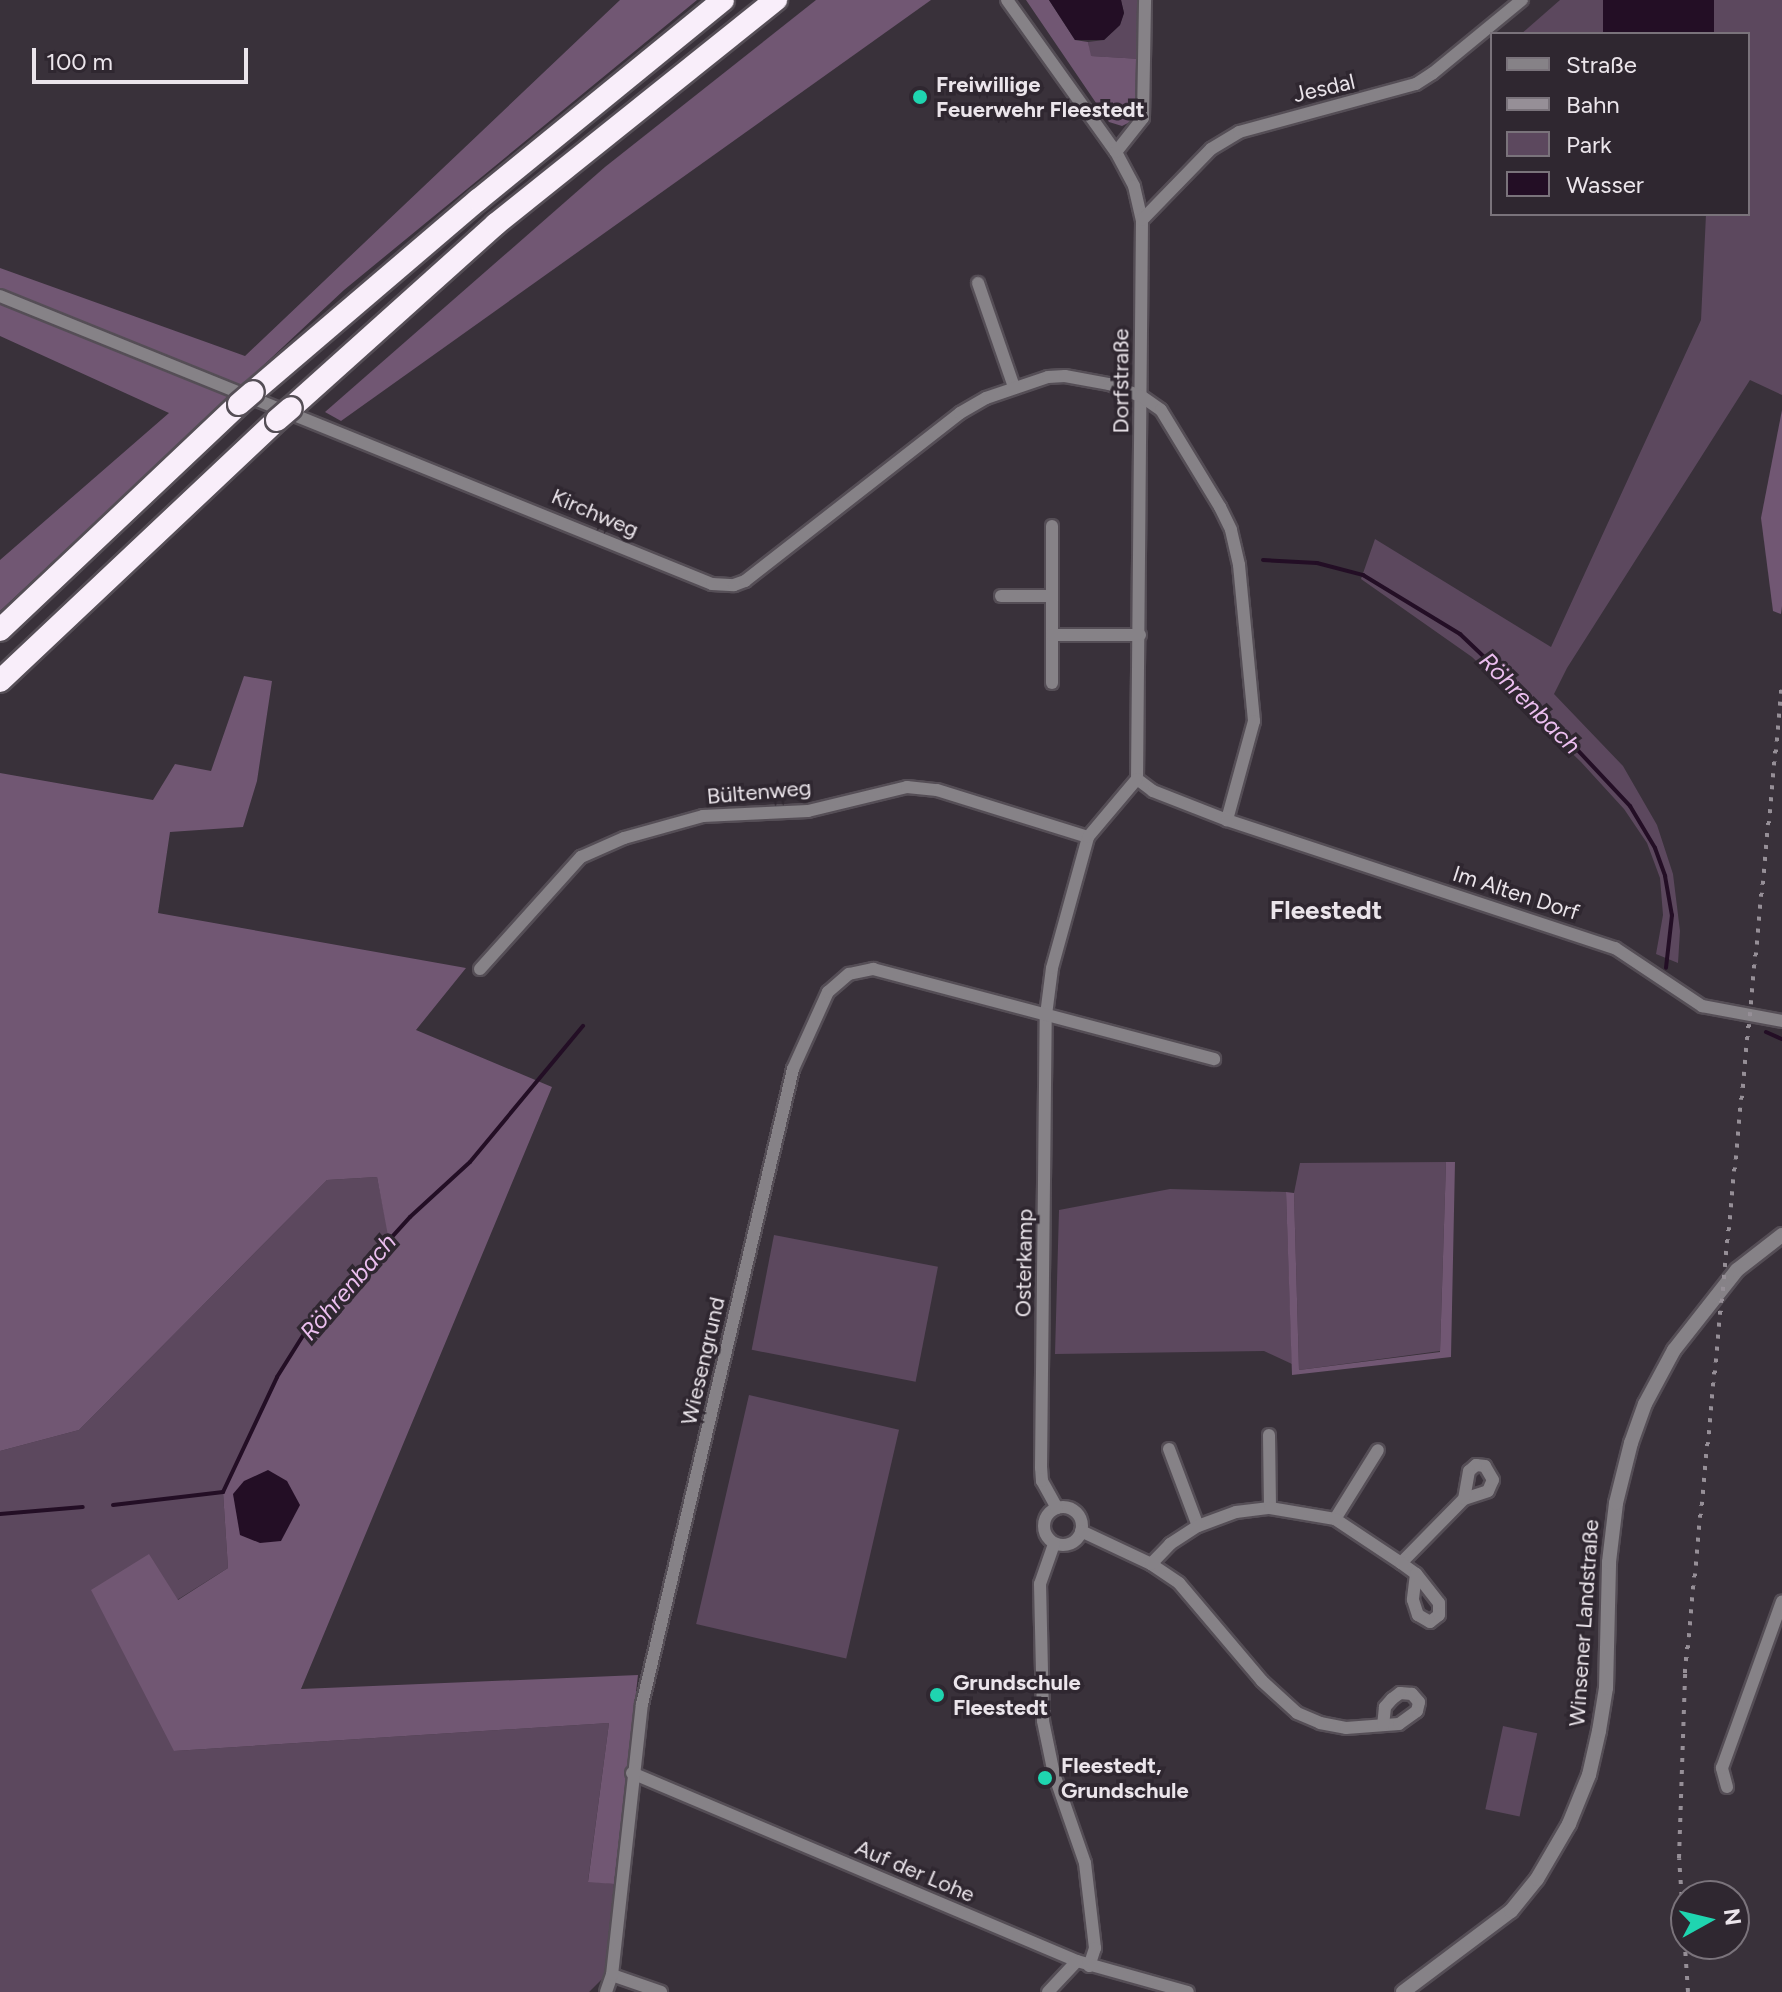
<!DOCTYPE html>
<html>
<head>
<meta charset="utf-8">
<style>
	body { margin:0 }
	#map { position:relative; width:1782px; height:1992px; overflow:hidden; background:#39313a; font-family:Figtree,sans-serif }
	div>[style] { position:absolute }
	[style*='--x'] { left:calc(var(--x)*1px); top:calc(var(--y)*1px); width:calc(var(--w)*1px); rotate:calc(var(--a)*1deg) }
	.green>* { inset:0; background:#5c485e; transform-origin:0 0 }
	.forest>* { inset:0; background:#715773 }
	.water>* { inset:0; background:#230e25; transform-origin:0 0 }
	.stream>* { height:4px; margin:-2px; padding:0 2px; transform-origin:2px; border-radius:2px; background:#230e25 }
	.roads { filter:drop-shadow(2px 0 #554e56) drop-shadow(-2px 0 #554e56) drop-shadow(0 2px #554e56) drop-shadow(0 -2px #554e56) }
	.minor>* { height:12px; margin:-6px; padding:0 6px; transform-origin:6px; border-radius:6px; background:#868287 }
	.minor>.ring { margin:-6px; padding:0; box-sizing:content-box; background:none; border:12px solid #868287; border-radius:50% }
	.tertiary>* { height:14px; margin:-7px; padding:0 7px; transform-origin:7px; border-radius:7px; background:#868287 }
	.motorway>* { height:22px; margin:-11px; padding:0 11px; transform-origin:11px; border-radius:11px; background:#f9eefa }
	.rail>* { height:4px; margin-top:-2px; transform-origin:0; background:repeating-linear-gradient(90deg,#968f97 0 4px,transparent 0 12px) }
	.bridges { filter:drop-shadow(2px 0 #554e56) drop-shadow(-2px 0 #554e56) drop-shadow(0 2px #554e56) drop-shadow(0 -2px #554e56) }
	.motorway-bridge>* { height:22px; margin:-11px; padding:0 11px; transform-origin:11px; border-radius:11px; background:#f9eefa }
	.dots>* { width:22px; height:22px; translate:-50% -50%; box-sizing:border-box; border:4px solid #2f2730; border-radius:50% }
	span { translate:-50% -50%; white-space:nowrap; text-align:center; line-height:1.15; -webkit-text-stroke:7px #2f2730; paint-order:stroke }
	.poi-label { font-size:22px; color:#ebe5eb; font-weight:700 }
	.left { translate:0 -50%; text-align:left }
	.street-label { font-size:22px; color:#ebe5eb }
	.water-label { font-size:24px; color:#ebbeef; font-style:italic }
	.quarter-label { font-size:26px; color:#ebe5eb; font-weight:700 }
	.legend { position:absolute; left:1490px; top:32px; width:260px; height:184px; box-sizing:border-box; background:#2f2730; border:2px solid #7a737b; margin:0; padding:10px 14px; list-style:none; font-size:24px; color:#ebe5eb }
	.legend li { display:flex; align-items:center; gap:16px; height:40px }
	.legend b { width:40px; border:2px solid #7a737b }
	.north { position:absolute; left:1670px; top:1880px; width:80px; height:80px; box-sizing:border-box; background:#2f2730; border:2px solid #7a737b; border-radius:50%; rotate:82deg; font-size:22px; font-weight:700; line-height:32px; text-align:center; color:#ebe5eb }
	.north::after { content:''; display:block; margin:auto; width:28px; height:36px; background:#1fd5b0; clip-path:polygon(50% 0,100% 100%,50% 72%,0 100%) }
	.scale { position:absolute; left:32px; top:48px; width:216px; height:36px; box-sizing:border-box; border:4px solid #ebe5eb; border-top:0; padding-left:10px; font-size:24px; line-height:28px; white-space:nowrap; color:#ebe5eb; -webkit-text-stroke:6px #2f2730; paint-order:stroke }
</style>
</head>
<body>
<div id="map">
	<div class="green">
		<div style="clip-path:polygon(1121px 0,1140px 0,1141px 59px,1090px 56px,1088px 42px,1104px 40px,1120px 25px,1124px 13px)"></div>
		<div style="clip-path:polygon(1560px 0,1603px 0,1603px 34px,1521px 34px)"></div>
		<div style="clip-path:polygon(1714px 0,1782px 0,1782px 395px,1750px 380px,1567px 668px,1554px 694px,1623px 766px,1657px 825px,1673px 874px,1680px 931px,1678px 963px,1656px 954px,1663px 915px,1660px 878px,1647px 843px,1624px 809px,1581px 762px,1472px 657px,1361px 579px,1375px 539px,1551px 647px,1701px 320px,1706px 214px,1748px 214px,1748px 34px,1713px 34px)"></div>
		<div style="clip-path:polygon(1446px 1162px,1440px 1351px,1299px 1370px,1294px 1193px,1300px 1163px)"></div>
		<div style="clip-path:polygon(377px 1177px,390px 1241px,304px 1334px,223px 1492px,228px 1568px,177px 1600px,174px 1751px,609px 1723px,588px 1881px,614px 1884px,604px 1977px,589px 1992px,0 1992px,0 1451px,79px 1430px,327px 1180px)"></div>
		<div style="clip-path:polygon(1170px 1189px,1286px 1192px,1292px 1364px,1264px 1351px,1055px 1354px,1059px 1210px)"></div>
		<div style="left:774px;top:1235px;width:167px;height:117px;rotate:11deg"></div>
		<div style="left:749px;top:1395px;width:154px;height:235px;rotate:13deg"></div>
		<div style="left:1503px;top:1726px;width:35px;height:85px;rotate:12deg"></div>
	</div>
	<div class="forest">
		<div style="clip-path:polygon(620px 0,697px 0,344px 290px,0 611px,0 560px,169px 413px,0 336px,0 268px,245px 356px)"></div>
		<div style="clip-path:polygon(816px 0,931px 0,341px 421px,325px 412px,605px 167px)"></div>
		<div style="clip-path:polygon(1026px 0,1049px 0,1075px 40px,1088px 42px,1091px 56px,1141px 59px,1141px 104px,1136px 119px,1122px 126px,1109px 122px)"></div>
		<div style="clip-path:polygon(1782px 410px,1782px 606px,1781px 614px,1773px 611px,1761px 518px)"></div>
		<div style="clip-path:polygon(244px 676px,272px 681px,257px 781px,243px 827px,170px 832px,158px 913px,466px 968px,416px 1030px,552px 1087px,301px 1689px,638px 1675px,614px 1884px,588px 1882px,609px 1723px,174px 1751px,91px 1590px,149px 1554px,178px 1600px,228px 1568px,223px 1492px,277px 1377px,304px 1334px,389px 1241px,377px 1177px,327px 1180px,79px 1430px,0 1451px,0 773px,153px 800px,175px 764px,211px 771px)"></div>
		<div style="clip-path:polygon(1446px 1162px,1455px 1162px,1451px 1357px,1292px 1375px,1286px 1192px,1294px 1193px,1299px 1370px,1440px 1352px)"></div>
	</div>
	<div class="water">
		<div style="clip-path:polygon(1049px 0,1121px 0,1124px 13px,1120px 25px,1104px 40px,1075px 40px)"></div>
		<div style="left:1603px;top:0;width:111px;height:34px"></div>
		<div style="clip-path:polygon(268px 1470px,287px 1481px,300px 1505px,281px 1541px,260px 1543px,240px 1535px,233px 1494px,244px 1481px)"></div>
	</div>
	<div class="stream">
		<div style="--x:1263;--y:560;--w:54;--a:3.2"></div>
		<div style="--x:1317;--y:563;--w:48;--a:14.6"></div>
		<div style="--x:1363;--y:575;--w:114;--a:31.3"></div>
		<div style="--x:1460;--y:634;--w:113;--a:43.6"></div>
		<div style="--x:1542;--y:712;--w:129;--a:46.9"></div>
		<div style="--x:1630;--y:806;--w:49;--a:59.2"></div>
		<div style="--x:1655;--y:848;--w:30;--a:70"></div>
		<div style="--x:1665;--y:876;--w:40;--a:80"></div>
		<div style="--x:1672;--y:915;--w:53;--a:96.5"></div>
		<div style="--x:1766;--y:1032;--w:17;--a:24"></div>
		<div style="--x:113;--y:1505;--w:111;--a:-6.7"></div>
		<div style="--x:223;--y:1492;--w:127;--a:-64.8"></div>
		<div style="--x:277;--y:1377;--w:51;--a:-57.9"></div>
		<div style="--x:304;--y:1334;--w:158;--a:-47.8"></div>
		<div style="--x:410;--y:1217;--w:81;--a:-42.5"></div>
		<div style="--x:470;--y:1162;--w:177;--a:-50.3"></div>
		<div style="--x:0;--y:1514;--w:83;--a:-4.8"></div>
	</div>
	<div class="roads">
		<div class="minor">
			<div style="--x:1007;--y:0;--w:187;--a:54.4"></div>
			<div style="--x:1116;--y:152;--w:38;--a:62"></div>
			<div style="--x:1134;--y:186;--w:35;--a:77"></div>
			<div style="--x:1142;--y:220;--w:559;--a:90.51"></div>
			<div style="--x:1116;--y:152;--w:43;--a:-51.5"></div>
			<div style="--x:1143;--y:118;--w:118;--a:-89"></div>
			<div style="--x:1142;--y:220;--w:99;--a:-45.8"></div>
			<div style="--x:1211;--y:149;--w:33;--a:-31"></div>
			<div style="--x:1239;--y:132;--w:183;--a:-15.2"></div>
			<div style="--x:1416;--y:84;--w:20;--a:-33"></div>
			<div style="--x:1433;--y:73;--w:115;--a:-39.4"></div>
			<div style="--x:978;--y:283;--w:110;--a:70.9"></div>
			<div style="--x:0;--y:296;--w:768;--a:22.02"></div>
			<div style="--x:712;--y:584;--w:22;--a:3"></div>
			<div style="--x:734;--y:585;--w:12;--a:-20"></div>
			<div style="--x:745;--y:581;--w:273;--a:-38"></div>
			<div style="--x:960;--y:413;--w:30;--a:-30"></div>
			<div style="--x:986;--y:398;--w:65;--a:-18.7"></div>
			<div style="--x:1048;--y:377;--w:17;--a:-3"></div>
			<div style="--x:1065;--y:376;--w:45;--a:10.3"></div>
			<div style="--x:1109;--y:384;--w:34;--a:21"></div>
			<div style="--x:1141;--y:396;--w:24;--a:35"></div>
			<div style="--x:1161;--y:410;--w:114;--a:58.7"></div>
			<div style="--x:1220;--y:507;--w:25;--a:64"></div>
			<div style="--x:1231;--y:530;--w:36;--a:77"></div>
			<div style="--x:1239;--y:565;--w:157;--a:84.5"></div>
			<div style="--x:1254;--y:721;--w:103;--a:105.3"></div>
			<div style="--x:1001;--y:596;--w:51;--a:0"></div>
			<div style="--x:1052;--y:635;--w:109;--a:-90"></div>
			<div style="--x:1052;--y:683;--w:48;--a:-90"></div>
			<div style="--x:1052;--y:635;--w:88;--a:0"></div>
			<div style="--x:1137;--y:779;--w:20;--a:37"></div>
			<div style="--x:1153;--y:791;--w:79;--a:21.4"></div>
			<div style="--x:1227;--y:820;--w:409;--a:18.3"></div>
			<div style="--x:1615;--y:948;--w:105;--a:33.7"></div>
			<div style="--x:1702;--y:1006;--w:81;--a:10.6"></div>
			<div style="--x:480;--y:969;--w:151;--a:-48"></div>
			<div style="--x:581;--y:857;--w:47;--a:-23.8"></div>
			<div style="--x:624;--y:838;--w:82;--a:-15.6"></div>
			<div style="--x:703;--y:816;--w:105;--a:-2.7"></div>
			<div style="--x:808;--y:811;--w:102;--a:-13.6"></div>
			<div style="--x:907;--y:787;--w:30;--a:6"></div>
			<div style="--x:937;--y:790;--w:158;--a:17.3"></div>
			<div style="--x:1269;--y:1435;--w:73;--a:89.2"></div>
			<div style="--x:1169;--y:1449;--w:82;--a:69.4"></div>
			<div class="ring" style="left:1044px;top:1507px;width:26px;height:26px"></div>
			<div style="--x:1057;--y:1508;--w:31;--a:-119"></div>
			<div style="--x:1042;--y:1481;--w:13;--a:-94"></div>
			<div style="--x:1041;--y:1468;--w:453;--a:-89.4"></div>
			<div style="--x:1046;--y:1015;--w:47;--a:-82.7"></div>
			<div style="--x:1052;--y:968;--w:136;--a:-74.6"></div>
			<div style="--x:1088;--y:837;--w:76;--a:-49.8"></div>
			<div style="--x:1335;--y:1519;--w:81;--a:-58.1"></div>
			<div style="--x:1081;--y:1531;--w:77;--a:25.2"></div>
			<div style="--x:1151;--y:1564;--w:34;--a:34"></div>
			<div style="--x:1179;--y:1583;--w:128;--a:49.7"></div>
			<div style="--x:1262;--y:1681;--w:47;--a:42.4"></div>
			<div style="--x:1297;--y:1713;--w:25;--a:23"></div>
			<div style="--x:1320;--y:1723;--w:26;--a:11"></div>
			<div style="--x:1346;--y:1728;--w:53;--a:-4.3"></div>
			<div style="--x:1399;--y:1724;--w:22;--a:-36"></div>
			<div style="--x:1417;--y:1711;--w:9;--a:-77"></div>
			<div style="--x:1419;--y:1702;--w:11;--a:-131"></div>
			<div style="--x:1412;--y:1694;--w:12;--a:-175"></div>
			<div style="--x:1400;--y:1693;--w:10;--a:143"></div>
			<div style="--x:1392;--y:1699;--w:11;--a:131"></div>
			<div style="--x:1385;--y:1707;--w:18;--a:96"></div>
			<div style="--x:1054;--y:1544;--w:42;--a:109.3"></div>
			<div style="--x:1040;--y:1584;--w:137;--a:88.7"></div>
			<div style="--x:1043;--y:1721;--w:54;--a:78.3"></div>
			<div style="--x:1054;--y:1774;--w:94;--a:70.8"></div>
			<div style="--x:1085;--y:1863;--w:86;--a:83.3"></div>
			<div style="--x:1095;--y:1948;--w:19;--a:108"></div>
			<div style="--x:1401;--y:1563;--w:90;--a:-45.5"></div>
			<div style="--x:1464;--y:1499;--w:25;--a:-18"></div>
			<div style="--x:1488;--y:1491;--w:12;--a:-66"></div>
			<div style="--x:1493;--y:1480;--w:16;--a:-120"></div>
			<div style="--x:1485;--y:1466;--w:9;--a:-174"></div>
			<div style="--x:1476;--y:1465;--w:9;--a:139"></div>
			<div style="--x:1469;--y:1471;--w:28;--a:100"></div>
			<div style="--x:1151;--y:1564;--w:28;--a:-46"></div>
			<div style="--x:1170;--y:1544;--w:33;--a:-33"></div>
			<div style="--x:1198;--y:1526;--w:40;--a:-20.2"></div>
			<div style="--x:1236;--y:1512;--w:34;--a:-7"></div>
			<div style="--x:1270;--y:1508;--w:66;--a:9.6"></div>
			<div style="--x:1335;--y:1519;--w:79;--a:33.7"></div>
			<div style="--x:1401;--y:1563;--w:19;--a:36"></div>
			<div style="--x:1416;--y:1574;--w:26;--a:97"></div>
			<div style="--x:1413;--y:1600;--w:16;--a:72"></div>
			<div style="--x:1418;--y:1615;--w:14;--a:30"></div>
			<div style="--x:1430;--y:1622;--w:11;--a:-38"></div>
			<div style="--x:1439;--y:1615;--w:12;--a:-90"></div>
			<div style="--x:1439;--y:1603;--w:37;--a:-128"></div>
			<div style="--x:632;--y:1773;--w:483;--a:22.9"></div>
			<div style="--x:1077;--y:1961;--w:115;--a:15.6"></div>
			<div style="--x:1727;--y:1787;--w:20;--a:-105"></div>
			<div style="--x:1722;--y:1768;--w:177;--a:-70.2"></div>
			<div style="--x:612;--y:1975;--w:52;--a:19.1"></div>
			<div style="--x:606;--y:1992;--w:18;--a:-71"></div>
			<div style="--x:612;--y:1975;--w:273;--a:-83.7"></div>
			<div style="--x:642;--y:1704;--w:653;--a:-76.62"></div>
			<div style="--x:793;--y:1069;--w:85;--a:-65.6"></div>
			<div style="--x:828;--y:992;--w:28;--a:-41"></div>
			<div style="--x:849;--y:974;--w:25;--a:-12"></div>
			<div style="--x:873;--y:969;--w:353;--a:14.8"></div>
			<div style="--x:1048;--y:1992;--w:42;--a:-46.9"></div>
		</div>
		<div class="tertiary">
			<div style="--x:1403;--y:1992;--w:135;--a:-36.9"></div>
			<div style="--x:1511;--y:1911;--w:41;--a:-50.9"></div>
			<div style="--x:1537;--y:1879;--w:64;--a:-59.8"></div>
			<div style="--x:1569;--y:1824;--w:53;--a:-67.8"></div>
			<div style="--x:1589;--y:1775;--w:45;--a:-77.2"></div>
			<div style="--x:1599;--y:1731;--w:44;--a:-80.8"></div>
			<div style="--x:1606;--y:1688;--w:126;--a:-88.6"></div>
			<div style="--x:1609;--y:1562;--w:59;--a:-83.2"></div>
			<div style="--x:1616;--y:1503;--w:62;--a:-76"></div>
			<div style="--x:1631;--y:1443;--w:41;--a:-70.3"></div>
			<div style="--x:1645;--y:1404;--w:61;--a:-61.8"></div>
			<div style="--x:1674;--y:1350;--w:102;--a:-51.8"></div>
			<div style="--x:1737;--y:1270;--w:57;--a:-37.9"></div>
		</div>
		<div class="motorway">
			<div style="--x:253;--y:392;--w:296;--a:-40.5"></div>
			<div style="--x:478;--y:200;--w:316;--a:-39.2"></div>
			<div style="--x:291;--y:408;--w:275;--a:-41.9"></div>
			<div style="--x:496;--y:224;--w:359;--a:-38.7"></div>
			<div style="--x:0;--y:630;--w:329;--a:-43.4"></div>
			<div style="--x:0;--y:681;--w:381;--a:-43.3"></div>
		</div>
	</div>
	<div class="rail">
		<div style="--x:1688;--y:1992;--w:134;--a:-93.8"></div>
		<div style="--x:1679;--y:1858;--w:185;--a:-88.1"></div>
		<div style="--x:1685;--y:1673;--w:992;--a:-84.39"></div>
	</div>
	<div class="bridges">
		<div class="motorway-bridge">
			<div style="--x:239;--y:404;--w:18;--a:-41"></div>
			<div style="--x:277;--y:420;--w:18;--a:-41"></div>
		</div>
	</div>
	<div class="dots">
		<div style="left:920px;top:97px;background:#1fd5b0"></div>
		<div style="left:937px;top:1695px;background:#1fd5b0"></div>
		<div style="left:1045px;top:1778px;background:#1fd5b0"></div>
	</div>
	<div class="poi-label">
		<span class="left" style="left:936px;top:97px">Freiwillige<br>Feuerwehr Fleestedt</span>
		<span class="left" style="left:953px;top:1695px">Grundschule<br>Fleestedt</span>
		<span class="left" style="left:1061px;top:1778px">Fleestedt,<br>Grundschule</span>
	</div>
	<div class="street-label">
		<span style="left:1324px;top:88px;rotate:-13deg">Jesdal</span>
		<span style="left:1121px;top:381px;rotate:-90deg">Dorfstraße</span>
		<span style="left:595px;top:513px;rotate:23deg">Kirchweg</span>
		<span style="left:759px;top:792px;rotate:-5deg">Bültenweg</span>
		<span style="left:1516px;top:893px;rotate:18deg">Im Alten Dorf</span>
		<span style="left:1024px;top:1263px;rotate:-89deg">Osterkamp</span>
		<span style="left:703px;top:1361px;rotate:-77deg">Wiesengrund</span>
		<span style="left:1584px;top:1623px;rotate:-86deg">Winsener Landstraße</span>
		<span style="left:915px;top:1871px;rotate:23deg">Auf der Lohe</span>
	</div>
	<div class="water-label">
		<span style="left:1530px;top:703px;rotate:45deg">Röhrenbach</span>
		<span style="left:348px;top:1287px;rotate:-49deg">Röhrenbach</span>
	</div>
	<div class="quarter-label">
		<span style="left:1326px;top:911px">Fleestedt</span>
	</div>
	<ul class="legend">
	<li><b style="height:10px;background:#868287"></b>Straße</li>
	<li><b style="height:10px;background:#968f97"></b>Bahn</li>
	<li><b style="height:22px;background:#5c485e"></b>Park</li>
	<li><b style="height:22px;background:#230e25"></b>Wasser</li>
	</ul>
	<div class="north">N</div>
	<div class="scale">100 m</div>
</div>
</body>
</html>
